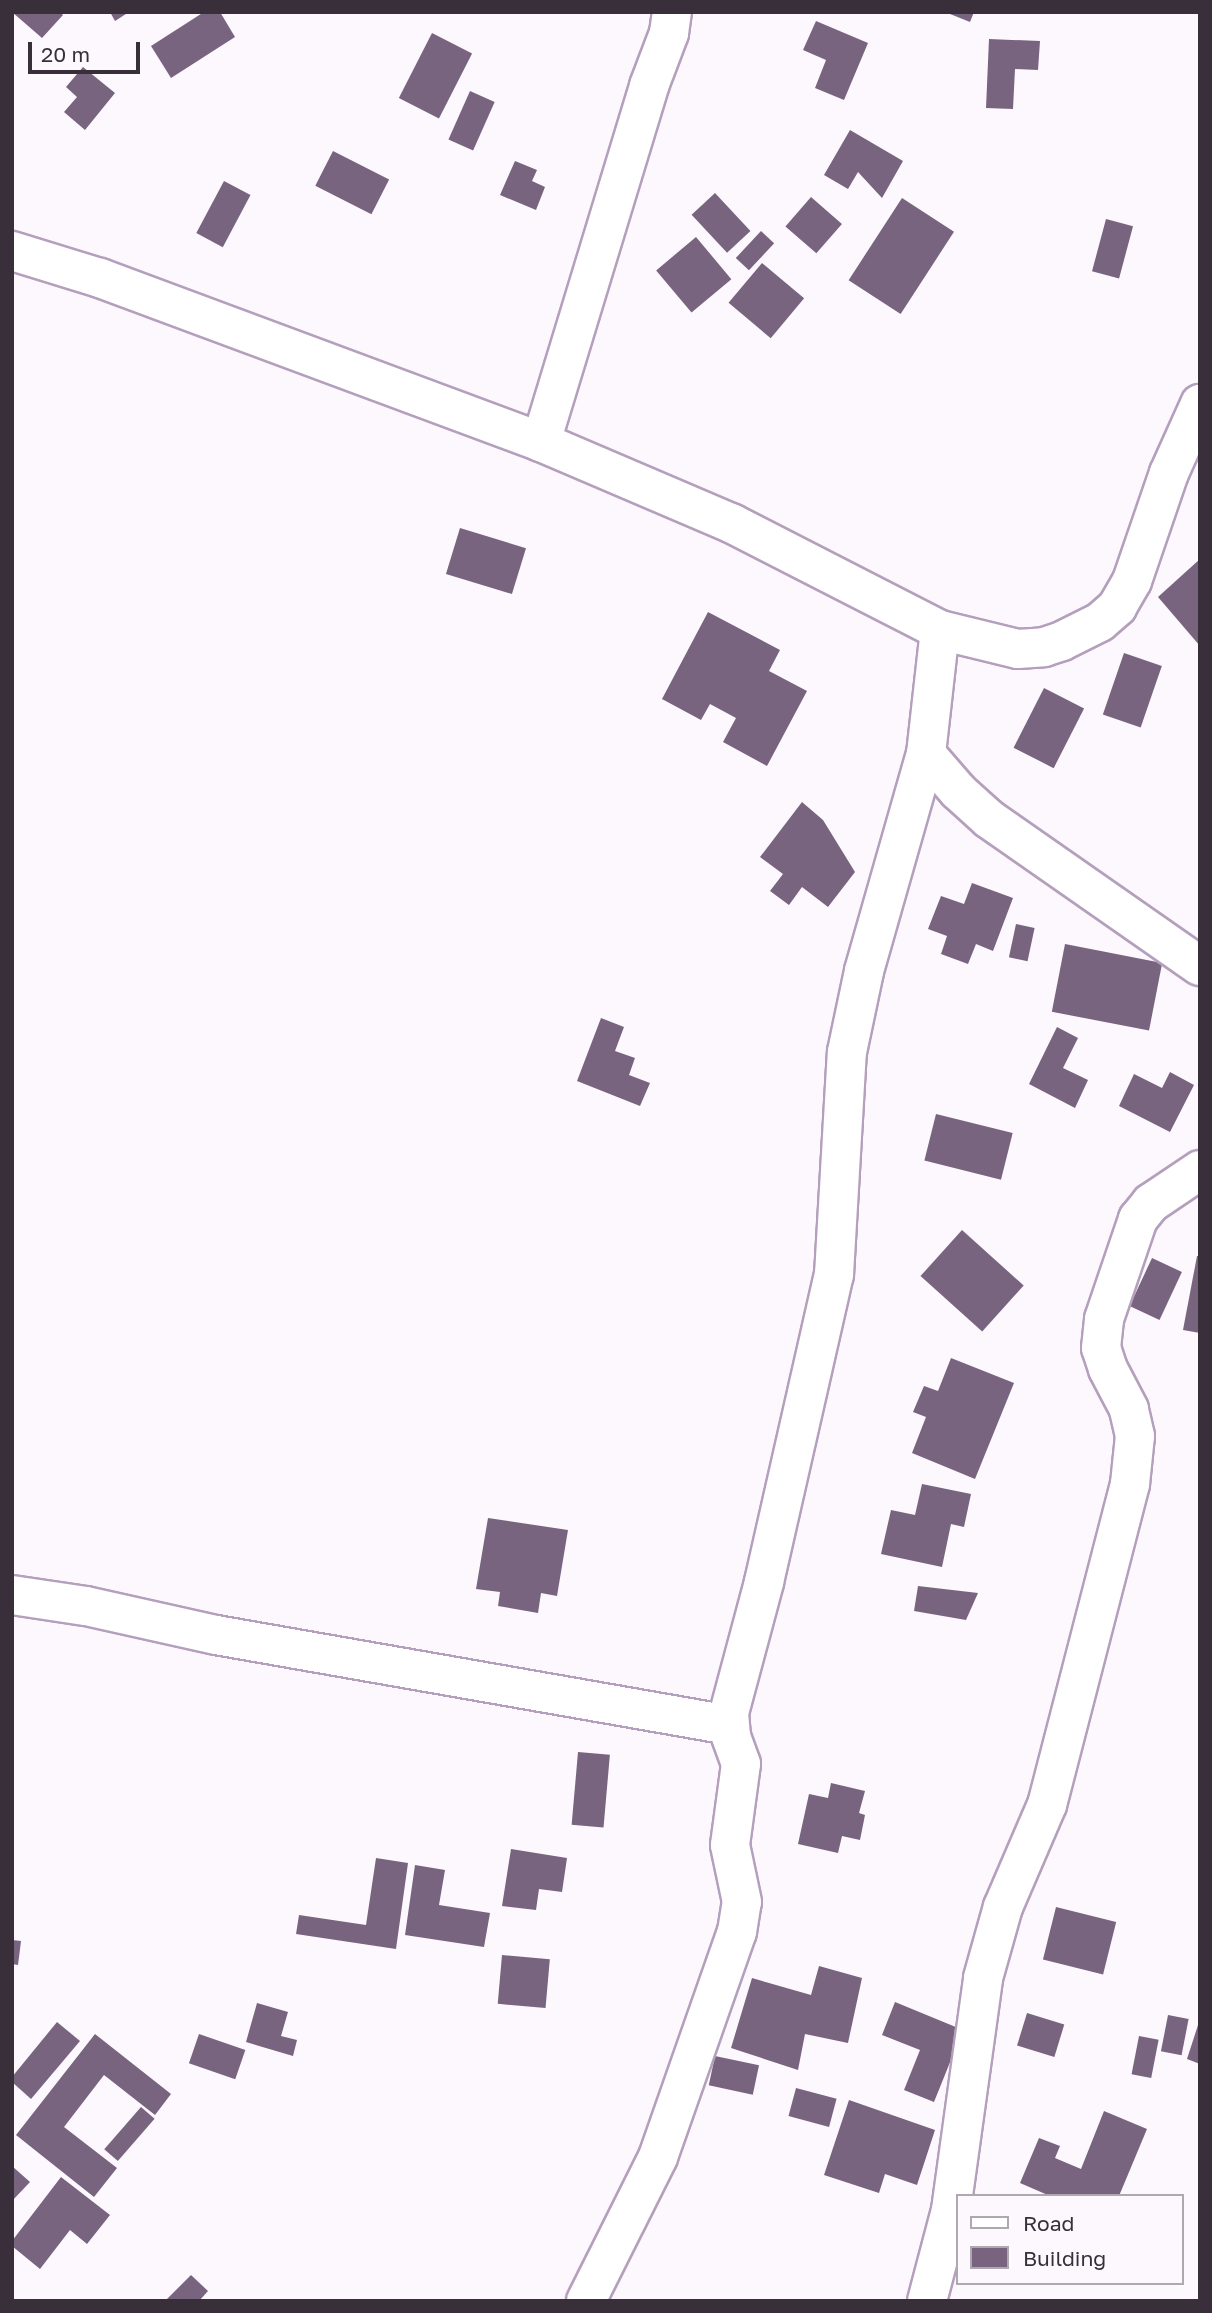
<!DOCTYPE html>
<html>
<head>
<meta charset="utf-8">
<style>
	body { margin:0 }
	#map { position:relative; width:1212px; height:2313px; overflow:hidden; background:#fcf8fe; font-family:"Golos Text",sans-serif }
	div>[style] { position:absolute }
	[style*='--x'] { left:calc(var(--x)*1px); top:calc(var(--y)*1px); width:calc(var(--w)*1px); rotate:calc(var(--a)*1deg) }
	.building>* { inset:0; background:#78647f; transform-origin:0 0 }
	.roads { filter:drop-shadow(2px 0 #b49fbc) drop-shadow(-2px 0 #b49fbc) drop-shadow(0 2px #b49fbc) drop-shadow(0 -2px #b49fbc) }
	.minor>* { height:38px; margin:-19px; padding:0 19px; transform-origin:19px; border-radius:19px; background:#fff }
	span { translate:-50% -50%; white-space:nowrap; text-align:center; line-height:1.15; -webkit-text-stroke:7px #fcf8fe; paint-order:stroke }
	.frame { position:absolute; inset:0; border:14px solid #382f3b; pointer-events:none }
	.legend { position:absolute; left:956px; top:2194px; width:228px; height:91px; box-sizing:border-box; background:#fcf8fe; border:2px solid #aea8b0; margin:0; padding:9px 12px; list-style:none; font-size:21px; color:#382f3b }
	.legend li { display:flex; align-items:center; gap:14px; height:35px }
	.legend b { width:35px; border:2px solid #aea8b0 }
	.scale { position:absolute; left:28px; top:42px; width:112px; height:32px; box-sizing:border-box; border:4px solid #382f3b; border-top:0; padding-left:9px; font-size:21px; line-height:24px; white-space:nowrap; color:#382f3b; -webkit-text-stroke:5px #fcf8fe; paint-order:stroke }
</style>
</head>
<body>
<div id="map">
	<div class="building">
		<div style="clip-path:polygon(12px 12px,60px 12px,63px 15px,42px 38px)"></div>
		<div style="clip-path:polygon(110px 12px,129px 12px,115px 21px)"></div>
		<div style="clip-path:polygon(204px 12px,220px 12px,235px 37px,171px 78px,151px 46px)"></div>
		<div style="clip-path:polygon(945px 12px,974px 12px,970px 22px)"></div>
		<div style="clip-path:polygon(816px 21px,868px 43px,844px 100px,815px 88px,826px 60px,803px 50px)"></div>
		<div style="left:432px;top:33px;width:45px;height:73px;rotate:27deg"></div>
		<div style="clip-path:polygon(989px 39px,1040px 41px,1038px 70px,1015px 69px,1013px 109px,986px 108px)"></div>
		<div style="clip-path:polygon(83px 67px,115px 93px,85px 130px,64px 112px,77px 97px,66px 87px)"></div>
		<div style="left:470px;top:91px;width:27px;height:53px;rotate:24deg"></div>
		<div style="clip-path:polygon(850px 130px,903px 161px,882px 198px,858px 172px,848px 189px,824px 175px)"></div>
		<div style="left:333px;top:151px;width:63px;height:39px;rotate:27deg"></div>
		<div style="clip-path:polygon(515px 161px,537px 170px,532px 181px,545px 187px,536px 210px,500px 195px)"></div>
		<div style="left:224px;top:181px;width:30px;height:59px;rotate:28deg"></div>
		<div style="left:715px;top:193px;width:52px;height:32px;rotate:47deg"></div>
		<div style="left:811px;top:197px;width:41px;height:39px;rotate:41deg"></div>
		<div style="left:902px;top:198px;width:62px;height:98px;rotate:33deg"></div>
		<div style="left:1106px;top:219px;width:28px;height:54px;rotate:15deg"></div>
		<div style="left:761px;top:231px;width:18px;height:37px;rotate:43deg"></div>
		<div style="left:696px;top:237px;width:55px;height:52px;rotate:50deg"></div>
		<div style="left:762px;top:263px;width:55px;height:52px;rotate:40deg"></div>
		<div style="left:460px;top:528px;width:69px;height:48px;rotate:17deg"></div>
		<div style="clip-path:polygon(1200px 559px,1200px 646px,1158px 597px)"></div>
		<div style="clip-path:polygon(708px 612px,780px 650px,769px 671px,807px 691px,767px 766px,723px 742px,736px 718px,710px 704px,701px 720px,662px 699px)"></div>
		<div style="left:1124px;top:653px;width:40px;height:65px;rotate:19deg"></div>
		<div style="left:1044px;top:688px;width:45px;height:67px;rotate:27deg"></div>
		<div style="clip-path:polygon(802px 802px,823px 820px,855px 872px,828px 907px,802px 887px,789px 905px,770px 891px,783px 874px,760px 857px)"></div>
		<div style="clip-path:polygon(972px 883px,1013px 898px,993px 951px,976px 944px,968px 964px,941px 954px,947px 936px,928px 929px,941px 896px,964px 904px)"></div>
		<div style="left:1016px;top:924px;width:19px;height:34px;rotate:12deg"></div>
		<div style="left:1065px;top:944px;width:99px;height:69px;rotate:11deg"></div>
		<div style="clip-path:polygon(601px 1018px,624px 1027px,615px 1051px,635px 1058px,629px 1075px,650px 1083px,640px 1106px,577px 1081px)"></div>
		<div style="clip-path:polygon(1057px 1027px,1078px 1038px,1063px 1068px,1088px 1080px,1075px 1108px,1029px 1084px)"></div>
		<div style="clip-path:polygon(1170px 1072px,1194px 1085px,1170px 1132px,1119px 1106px,1134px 1074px,1162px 1088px)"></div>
		<div style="left:936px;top:1114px;width:79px;height:48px;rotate:14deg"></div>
		<div style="left:962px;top:1230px;width:83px;height:62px;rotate:42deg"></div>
		<div style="clip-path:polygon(1197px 1256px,1200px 1256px,1200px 1333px,1183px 1330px)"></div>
		<div style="left:1152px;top:1258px;width:33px;height:53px;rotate:25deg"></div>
		<div style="clip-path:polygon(951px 1358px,1014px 1383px,975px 1479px,912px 1453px,926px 1417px,913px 1412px,924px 1386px,938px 1391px)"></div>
		<div style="clip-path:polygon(922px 1484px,971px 1494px,964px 1527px,951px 1524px,942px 1567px,881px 1554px,891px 1510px,915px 1515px)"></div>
		<div style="clip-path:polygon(488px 1518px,568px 1530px,557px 1596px,541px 1593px,538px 1613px,498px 1606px,500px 1592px,476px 1589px)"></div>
		<div style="clip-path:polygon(918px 1586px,978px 1593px,966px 1620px,914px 1611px)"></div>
		<div style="left:578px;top:1752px;width:32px;height:73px;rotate:5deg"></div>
		<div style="clip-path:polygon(831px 1783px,865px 1791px,859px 1813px,865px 1815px,860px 1840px,842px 1836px,838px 1853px,798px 1844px,809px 1794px,828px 1798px)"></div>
		<div style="clip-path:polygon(511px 1849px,567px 1858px,562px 1892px,539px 1889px,536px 1910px,502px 1906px)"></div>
		<div style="clip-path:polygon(376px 1858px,408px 1863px,396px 1949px,296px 1934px,299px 1915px,366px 1925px)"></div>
		<div style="clip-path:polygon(415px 1865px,445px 1870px,439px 1905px,490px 1913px,484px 1947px,405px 1935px)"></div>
		<div style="left:1056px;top:1907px;width:62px;height:54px;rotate:14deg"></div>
		<div style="clip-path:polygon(12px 1940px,21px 1941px,18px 1965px,12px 1964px)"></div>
		<div style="left:502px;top:1955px;width:48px;height:49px;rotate:5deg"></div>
		<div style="clip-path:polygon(819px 1966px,862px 1978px,848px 2043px,805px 2034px,798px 2070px,731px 2048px,752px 1978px,811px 1995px)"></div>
		<div style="clip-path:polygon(895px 2002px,963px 2030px,934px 2102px,904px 2090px,920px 2050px,882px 2035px)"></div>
		<div style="clip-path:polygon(257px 2003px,288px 2012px,281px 2036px,297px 2040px,293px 2056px,246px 2042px)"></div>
		<div style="left:1027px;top:2013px;width:39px;height:34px;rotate:17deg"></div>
		<div style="left:1168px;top:2015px;width:21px;height:37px;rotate:11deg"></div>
		<div style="clip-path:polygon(57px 2022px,80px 2041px,31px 2099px,12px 2082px,12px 2077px)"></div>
		<div style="clip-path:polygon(1199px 2022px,1200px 2022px,1200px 2064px,1187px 2059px)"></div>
		<div style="clip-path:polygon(95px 2034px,171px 2094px,155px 2115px,104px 2075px,64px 2127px,117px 2168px,94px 2197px,16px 2135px)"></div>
		<div style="left:199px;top:2034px;width:49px;height:31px;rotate:19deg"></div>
		<div style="left:1139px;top:2036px;width:20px;height:39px;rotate:11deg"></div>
		<div style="left:715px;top:2056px;width:45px;height:30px;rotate:12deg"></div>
		<div style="left:796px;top:2088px;width:42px;height:29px;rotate:15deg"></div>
		<div style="clip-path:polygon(849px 2100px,935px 2130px,917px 2185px,885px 2174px,879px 2193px,824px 2175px)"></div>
		<div style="left:141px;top:2107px;width:18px;height:56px;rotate:41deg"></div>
		<div style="clip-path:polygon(1104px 2111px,1147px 2129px,1119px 2196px,1050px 2196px,1020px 2183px,1039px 2138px,1060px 2146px,1055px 2158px,1081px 2169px)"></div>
		<div style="clip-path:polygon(12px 2166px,30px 2182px,12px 2201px)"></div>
		<div style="clip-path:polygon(61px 2177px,110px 2215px,87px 2244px,70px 2230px,40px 2269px,12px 2246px,12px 2241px)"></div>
		<div style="clip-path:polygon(191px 2275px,208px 2291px,199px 2301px,165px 2301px)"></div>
	</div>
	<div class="roads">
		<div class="minor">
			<div style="--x:12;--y:251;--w:92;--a:17.1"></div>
			<div style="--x:100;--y:278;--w:471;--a:20.4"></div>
			<div style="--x:541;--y:442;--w:207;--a:23.1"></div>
			<div style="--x:731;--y:523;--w:235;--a:27.1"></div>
			<div style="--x:940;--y:630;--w:80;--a:13.7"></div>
			<div style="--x:1018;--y:649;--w:26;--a:-4"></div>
			<div style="--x:1044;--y:647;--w:19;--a:-18"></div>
			<div style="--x:1062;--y:641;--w:42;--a:-26.6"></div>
			<div style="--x:1100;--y:622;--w:23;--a:-41"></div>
			<div style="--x:1117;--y:607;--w:30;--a:-60"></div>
			<div style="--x:1132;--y:581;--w:114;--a:-71.1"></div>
			<div style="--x:1169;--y:473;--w:76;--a:-65.8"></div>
			<div style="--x:541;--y:442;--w:372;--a:-73.1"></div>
			<div style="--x:649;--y:86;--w:57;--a:-69.3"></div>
			<div style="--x:669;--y:33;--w:21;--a:-82"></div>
			<div style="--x:926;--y:754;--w:49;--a:49.1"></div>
			<div style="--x:958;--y:791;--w:42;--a:42.1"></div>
			<div style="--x:989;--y:819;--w:257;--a:34.9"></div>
			<div style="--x:12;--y:1595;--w:75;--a:8.5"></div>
			<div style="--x:86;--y:1606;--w:133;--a:12.6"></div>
			<div style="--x:216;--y:1635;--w:521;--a:9.95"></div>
			<div style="--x:586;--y:2301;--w:161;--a:-63.4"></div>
			<div style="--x:658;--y:2157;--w:238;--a:-70.7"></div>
			<div style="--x:737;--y:1932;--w:30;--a:-81"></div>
			<div style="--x:742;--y:1902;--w:58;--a:-101.9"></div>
			<div style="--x:730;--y:1845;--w:82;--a:-82.3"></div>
			<div style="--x:741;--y:1764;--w:30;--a:-110"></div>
			<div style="--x:731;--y:1736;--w:23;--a:-95"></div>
			<div style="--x:729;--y:1713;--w:136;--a:-75"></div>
			<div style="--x:764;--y:1582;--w:315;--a:-77.2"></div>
			<div style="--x:834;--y:1275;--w:223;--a:-86.7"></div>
			<div style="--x:847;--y:1052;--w:83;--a:-78.1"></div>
			<div style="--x:864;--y:971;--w:226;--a:-74.1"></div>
			<div style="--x:926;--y:754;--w:125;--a:-83.6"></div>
			<div style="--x:927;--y:2301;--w:94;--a:-75.2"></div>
			<div style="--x:951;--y:2210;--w:234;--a:-82.1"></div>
			<div style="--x:983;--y:1978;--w:74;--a:-74.3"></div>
			<div style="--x:1003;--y:1907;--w:111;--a:-66.7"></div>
			<div style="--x:1047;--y:1805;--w:332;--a:-75.5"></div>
			<div style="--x:1130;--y:1484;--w:48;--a:-84.1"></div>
			<div style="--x:1135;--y:1436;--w:28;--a:-103"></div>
			<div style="--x:1129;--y:1409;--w:45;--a:-117.7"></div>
			<div style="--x:1108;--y:1369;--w:22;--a:-108"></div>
			<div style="--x:1101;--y:1348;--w:29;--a:-84"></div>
			<div style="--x:1104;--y:1319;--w:106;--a:-71.2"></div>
			<div style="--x:1138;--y:1219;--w:21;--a:-51"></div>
			<div style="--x:1151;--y:1203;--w:59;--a:-34"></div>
		</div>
	</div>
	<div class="frame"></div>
	<ul class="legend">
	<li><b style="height:9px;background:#fff"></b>Road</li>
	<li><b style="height:19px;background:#78647f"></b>Building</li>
	</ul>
	<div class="scale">20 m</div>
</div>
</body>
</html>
